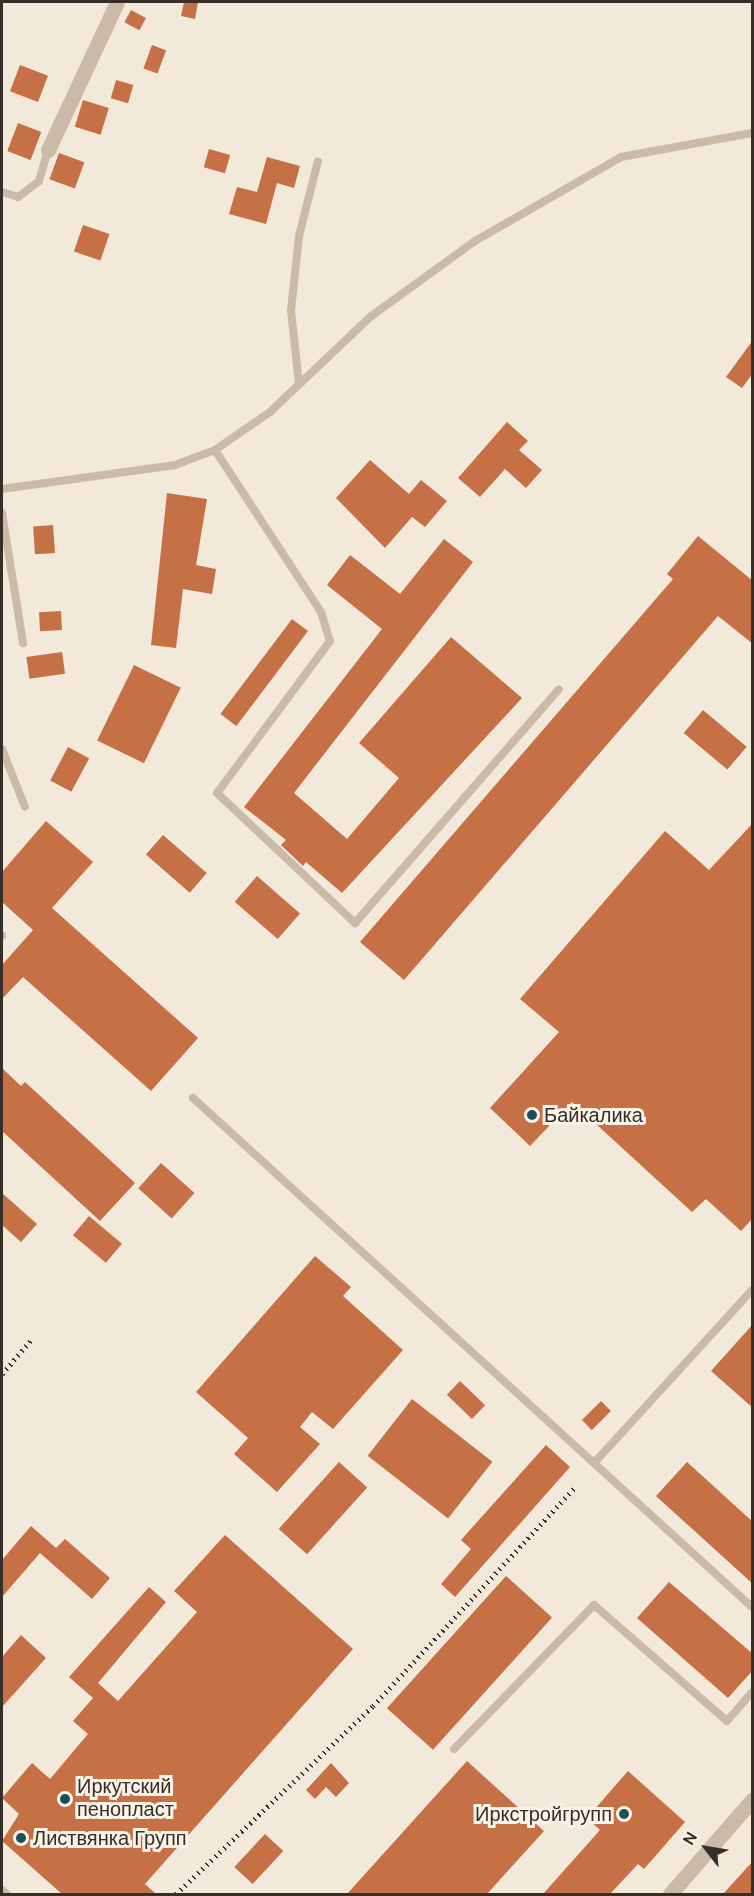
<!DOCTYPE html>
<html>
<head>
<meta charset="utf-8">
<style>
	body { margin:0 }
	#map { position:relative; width:754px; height:1896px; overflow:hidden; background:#f2e9db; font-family:"DM Sans",sans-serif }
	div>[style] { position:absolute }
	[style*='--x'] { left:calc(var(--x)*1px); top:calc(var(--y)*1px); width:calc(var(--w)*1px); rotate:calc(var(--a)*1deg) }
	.building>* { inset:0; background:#c67045; transform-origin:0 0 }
	.service>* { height:8px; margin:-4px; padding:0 4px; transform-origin:4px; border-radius:4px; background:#cabaa7 }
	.minor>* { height:15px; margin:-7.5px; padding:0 7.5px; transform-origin:7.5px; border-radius:7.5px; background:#cabaa7 }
	.rail>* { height:4.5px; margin-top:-2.25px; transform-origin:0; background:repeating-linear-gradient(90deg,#362e28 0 1.5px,transparent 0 6px) }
	.dots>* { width:16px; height:16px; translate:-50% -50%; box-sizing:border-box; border:3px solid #f9f3e8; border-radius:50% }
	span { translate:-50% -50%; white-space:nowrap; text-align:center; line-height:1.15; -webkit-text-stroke:6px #f9f3e8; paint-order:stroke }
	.poi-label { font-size:20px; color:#362e28 }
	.left { translate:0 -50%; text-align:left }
	.right { translate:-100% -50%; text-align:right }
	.frame { position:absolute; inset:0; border:3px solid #362e28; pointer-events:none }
	.north { position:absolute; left:676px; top:1818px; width:60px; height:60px; -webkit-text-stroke:4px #f9f3e8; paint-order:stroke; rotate:301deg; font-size:16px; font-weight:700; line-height:24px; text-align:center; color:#362e28 }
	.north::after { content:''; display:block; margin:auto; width:21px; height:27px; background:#362e28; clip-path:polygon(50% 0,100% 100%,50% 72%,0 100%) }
</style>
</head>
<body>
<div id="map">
	<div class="building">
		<div style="clip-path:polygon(184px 2px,198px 2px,195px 19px,181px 16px)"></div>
		<div style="left:131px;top:10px;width:17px;height:14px;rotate:28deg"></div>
		<div style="left:152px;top:45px;width:15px;height:25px;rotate:20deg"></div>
		<div style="left:20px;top:65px;width:30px;height:28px;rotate:21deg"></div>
		<div style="left:116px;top:80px;width:18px;height:19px;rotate:16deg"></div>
		<div style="left:83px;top:100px;width:27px;height:28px;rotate:17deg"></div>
		<div style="left:18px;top:123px;width:25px;height:30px;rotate:21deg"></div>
		<div style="left:209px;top:149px;width:22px;height:19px;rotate:16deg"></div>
		<div style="left:59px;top:153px;width:27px;height:28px;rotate:20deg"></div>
		<div style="clip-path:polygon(267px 157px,300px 166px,294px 188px,277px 183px,266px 224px,229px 214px,237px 187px,257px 192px)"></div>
		<div style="left:83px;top:225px;width:28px;height:28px;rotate:19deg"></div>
		<div style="clip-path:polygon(753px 340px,753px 373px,742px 388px,726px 377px)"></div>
		<div style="clip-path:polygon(507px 422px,528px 441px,519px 450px,542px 470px,526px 488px,505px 469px,480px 497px,458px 478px)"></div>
		<div style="clip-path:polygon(370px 460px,409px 494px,421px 480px,447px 501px,425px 527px,412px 517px,385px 548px,336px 498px)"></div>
		<div style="clip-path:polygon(167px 493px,207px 499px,196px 565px,216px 569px,212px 594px,183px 589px,176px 648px,151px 645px)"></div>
		<div style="left:53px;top:525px;width:28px;height:20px;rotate:86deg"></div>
		<div style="clip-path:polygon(698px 536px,753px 581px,753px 644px,718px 616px,404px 980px,360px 942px,673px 579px,667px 574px)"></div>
		<div style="clip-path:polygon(444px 539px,473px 562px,294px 793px,347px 839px,399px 778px,359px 743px,451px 637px,522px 698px,342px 893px,306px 862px,303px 866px,281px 845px,286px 840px,244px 807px,382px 629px,327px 585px,350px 555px,400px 594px)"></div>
		<div style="left:61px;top:611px;width:19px;height:22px;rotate:87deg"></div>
		<div style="left:292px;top:619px;width:20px;height:119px;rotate:37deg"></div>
		<div style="left:62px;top:652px;width:22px;height:36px;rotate:82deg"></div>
		<div style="left:134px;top:665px;width:52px;height:84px;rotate:26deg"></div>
		<div style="left:703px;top:710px;width:57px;height:30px;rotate:40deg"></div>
		<div style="left:68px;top:747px;width:24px;height:38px;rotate:28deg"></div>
		<div style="clip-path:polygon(46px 821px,93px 862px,52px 908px,198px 1038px,151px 1091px,23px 977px,2px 999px,2px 965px,33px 930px,2px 902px,2px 872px)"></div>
		<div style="clip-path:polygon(753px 823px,753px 1218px,741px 1231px,706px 1199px,692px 1212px,572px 1102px,530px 1146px,490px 1108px,559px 1032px,520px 999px,665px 831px,709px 870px)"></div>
		<div style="left:163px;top:835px;width:58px;height:26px;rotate:41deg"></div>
		<div style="left:257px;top:876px;width:57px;height:34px;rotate:41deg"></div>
		<div style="clip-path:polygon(2px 1068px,21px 1086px,25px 1082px,135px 1183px,100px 1221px,2px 1131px)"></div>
		<div style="left:161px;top:1163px;width:45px;height:34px;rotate:42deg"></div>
		<div style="clip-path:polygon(2px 1193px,37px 1224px,21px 1242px,2px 1225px)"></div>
		<div style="left:89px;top:1216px;width:43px;height:25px;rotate:40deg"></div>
		<div style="clip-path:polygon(315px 1256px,351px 1287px,343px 1296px,403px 1350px,333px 1429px,312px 1412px,300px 1427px,320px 1444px,277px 1492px,234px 1454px,248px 1438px,196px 1392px)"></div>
		<div style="clip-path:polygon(753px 1324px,753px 1408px,711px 1371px)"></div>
		<div style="left:460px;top:1381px;width:35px;height:19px;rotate:44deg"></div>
		<div style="left:412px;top:1399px;width:102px;height:72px;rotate:38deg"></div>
		<div style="left:601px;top:1401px;width:14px;height:27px;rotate:45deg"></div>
		<div style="clip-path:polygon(546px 1445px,570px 1467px,455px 1597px,441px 1584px,471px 1549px,461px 1540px)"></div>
		<div style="left:339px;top:1462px;width:38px;height:90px;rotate:42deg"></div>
		<div style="clip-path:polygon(687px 1462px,753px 1522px,753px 1584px,656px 1496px)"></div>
		<div style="clip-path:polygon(31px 1526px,56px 1548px,65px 1539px,110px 1578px,92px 1599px,40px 1553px,2px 1597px,2px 1560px)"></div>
		<div style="clip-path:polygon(225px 1535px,353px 1649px,145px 1884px,156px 1894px,62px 1894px,2px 1841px,19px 1814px,2px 1798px,32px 1763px,50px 1779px,88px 1734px,73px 1721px,93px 1698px,69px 1677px,149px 1587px,166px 1602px,98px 1683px,118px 1701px,197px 1612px,174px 1591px)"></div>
		<div style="left:506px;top:1576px;width:62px;height:178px;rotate:42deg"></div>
		<div style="clip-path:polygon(669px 1582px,753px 1654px,753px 1670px,728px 1698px,637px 1618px)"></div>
		<div style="clip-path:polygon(21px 1635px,46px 1658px,2px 1707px,2px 1657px)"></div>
		<div style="clip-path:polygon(467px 1761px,544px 1831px,487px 1894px,347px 1894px)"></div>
		<div style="clip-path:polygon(331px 1763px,349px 1783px,336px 1797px,326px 1787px,315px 1799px,306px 1790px)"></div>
		<div style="clip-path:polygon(628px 1771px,685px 1822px,644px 1869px,638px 1864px,610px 1894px,543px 1894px,600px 1830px,587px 1818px)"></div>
		<div style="left:265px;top:1834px;width:25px;height:45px;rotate:43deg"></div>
		<div style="clip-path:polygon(753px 1861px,753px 1894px,723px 1894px)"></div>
	</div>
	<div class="service">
		<div style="--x:2;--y:192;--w:17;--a:17"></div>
		<div style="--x:18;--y:197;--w:26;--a:-37"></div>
		<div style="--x:39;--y:181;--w:32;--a:-74"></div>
		<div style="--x:299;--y:384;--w:74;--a:-96.2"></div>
		<div style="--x:291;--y:310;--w:74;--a:-83.8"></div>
		<div style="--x:299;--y:236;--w:77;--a:-75.8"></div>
		<div style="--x:215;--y:450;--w:194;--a:56.8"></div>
		<div style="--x:321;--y:612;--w:30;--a:73"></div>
		<div style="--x:330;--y:641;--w:189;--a:126.6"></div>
		<div style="--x:217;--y:793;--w:190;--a:43.3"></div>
		<div style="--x:355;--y:923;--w:310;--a:-48.9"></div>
		<div style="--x:2;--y:489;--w:175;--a:-7.9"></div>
		<div style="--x:175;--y:465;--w:43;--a:-20.6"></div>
		<div style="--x:215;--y:450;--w:67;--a:-34.6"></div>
		<div style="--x:270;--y:412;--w:138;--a:-43.5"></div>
		<div style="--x:370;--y:317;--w:130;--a:-35.9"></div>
		<div style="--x:475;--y:241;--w:168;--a:-29.9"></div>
		<div style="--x:621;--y:157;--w:133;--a:-10.4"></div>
		<div style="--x:2;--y:513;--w:132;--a:80.8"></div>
		<div style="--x:2;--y:749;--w:62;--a:68.4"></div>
		<div style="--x:2;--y:935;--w:1;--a:90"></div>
		<div style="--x:193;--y:1098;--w:756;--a:42.32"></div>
		<div style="--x:595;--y:1462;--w:233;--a:-47.6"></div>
		<div style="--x:454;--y:1749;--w:201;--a:-45.8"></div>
		<div style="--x:594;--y:1605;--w:176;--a:41.1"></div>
		<div style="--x:727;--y:1721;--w:38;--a:-49"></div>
		<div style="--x:2;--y:1890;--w:6;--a:39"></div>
	</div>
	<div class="minor">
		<div style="--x:48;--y:150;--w:163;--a:-65"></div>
		<div style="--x:670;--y:1894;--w:125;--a:-48.9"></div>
	</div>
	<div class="rail">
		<div style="--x:2;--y:1374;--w:45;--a:-49.5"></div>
		<div style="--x:176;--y:1894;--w:272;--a:-43.7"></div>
		<div style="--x:373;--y:1706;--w:298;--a:-47.3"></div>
	</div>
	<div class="dots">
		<div style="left:532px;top:1115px;background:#1d4f58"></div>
		<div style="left:65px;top:1799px;background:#1d4f58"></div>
		<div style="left:624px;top:1814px;background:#1d4f58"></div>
		<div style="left:21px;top:1838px;background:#1d4f58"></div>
	</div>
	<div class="poi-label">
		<span class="left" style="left:544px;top:1115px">Байкалика</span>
		<span class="left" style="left:77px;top:1798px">Иркутский<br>пенопласт</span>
		<span class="right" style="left:612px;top:1814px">Иркстройгрупп</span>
		<span class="left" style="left:33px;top:1838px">Листвянка Групп</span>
	</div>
	<div class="frame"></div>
	<div class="north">N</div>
</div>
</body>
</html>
